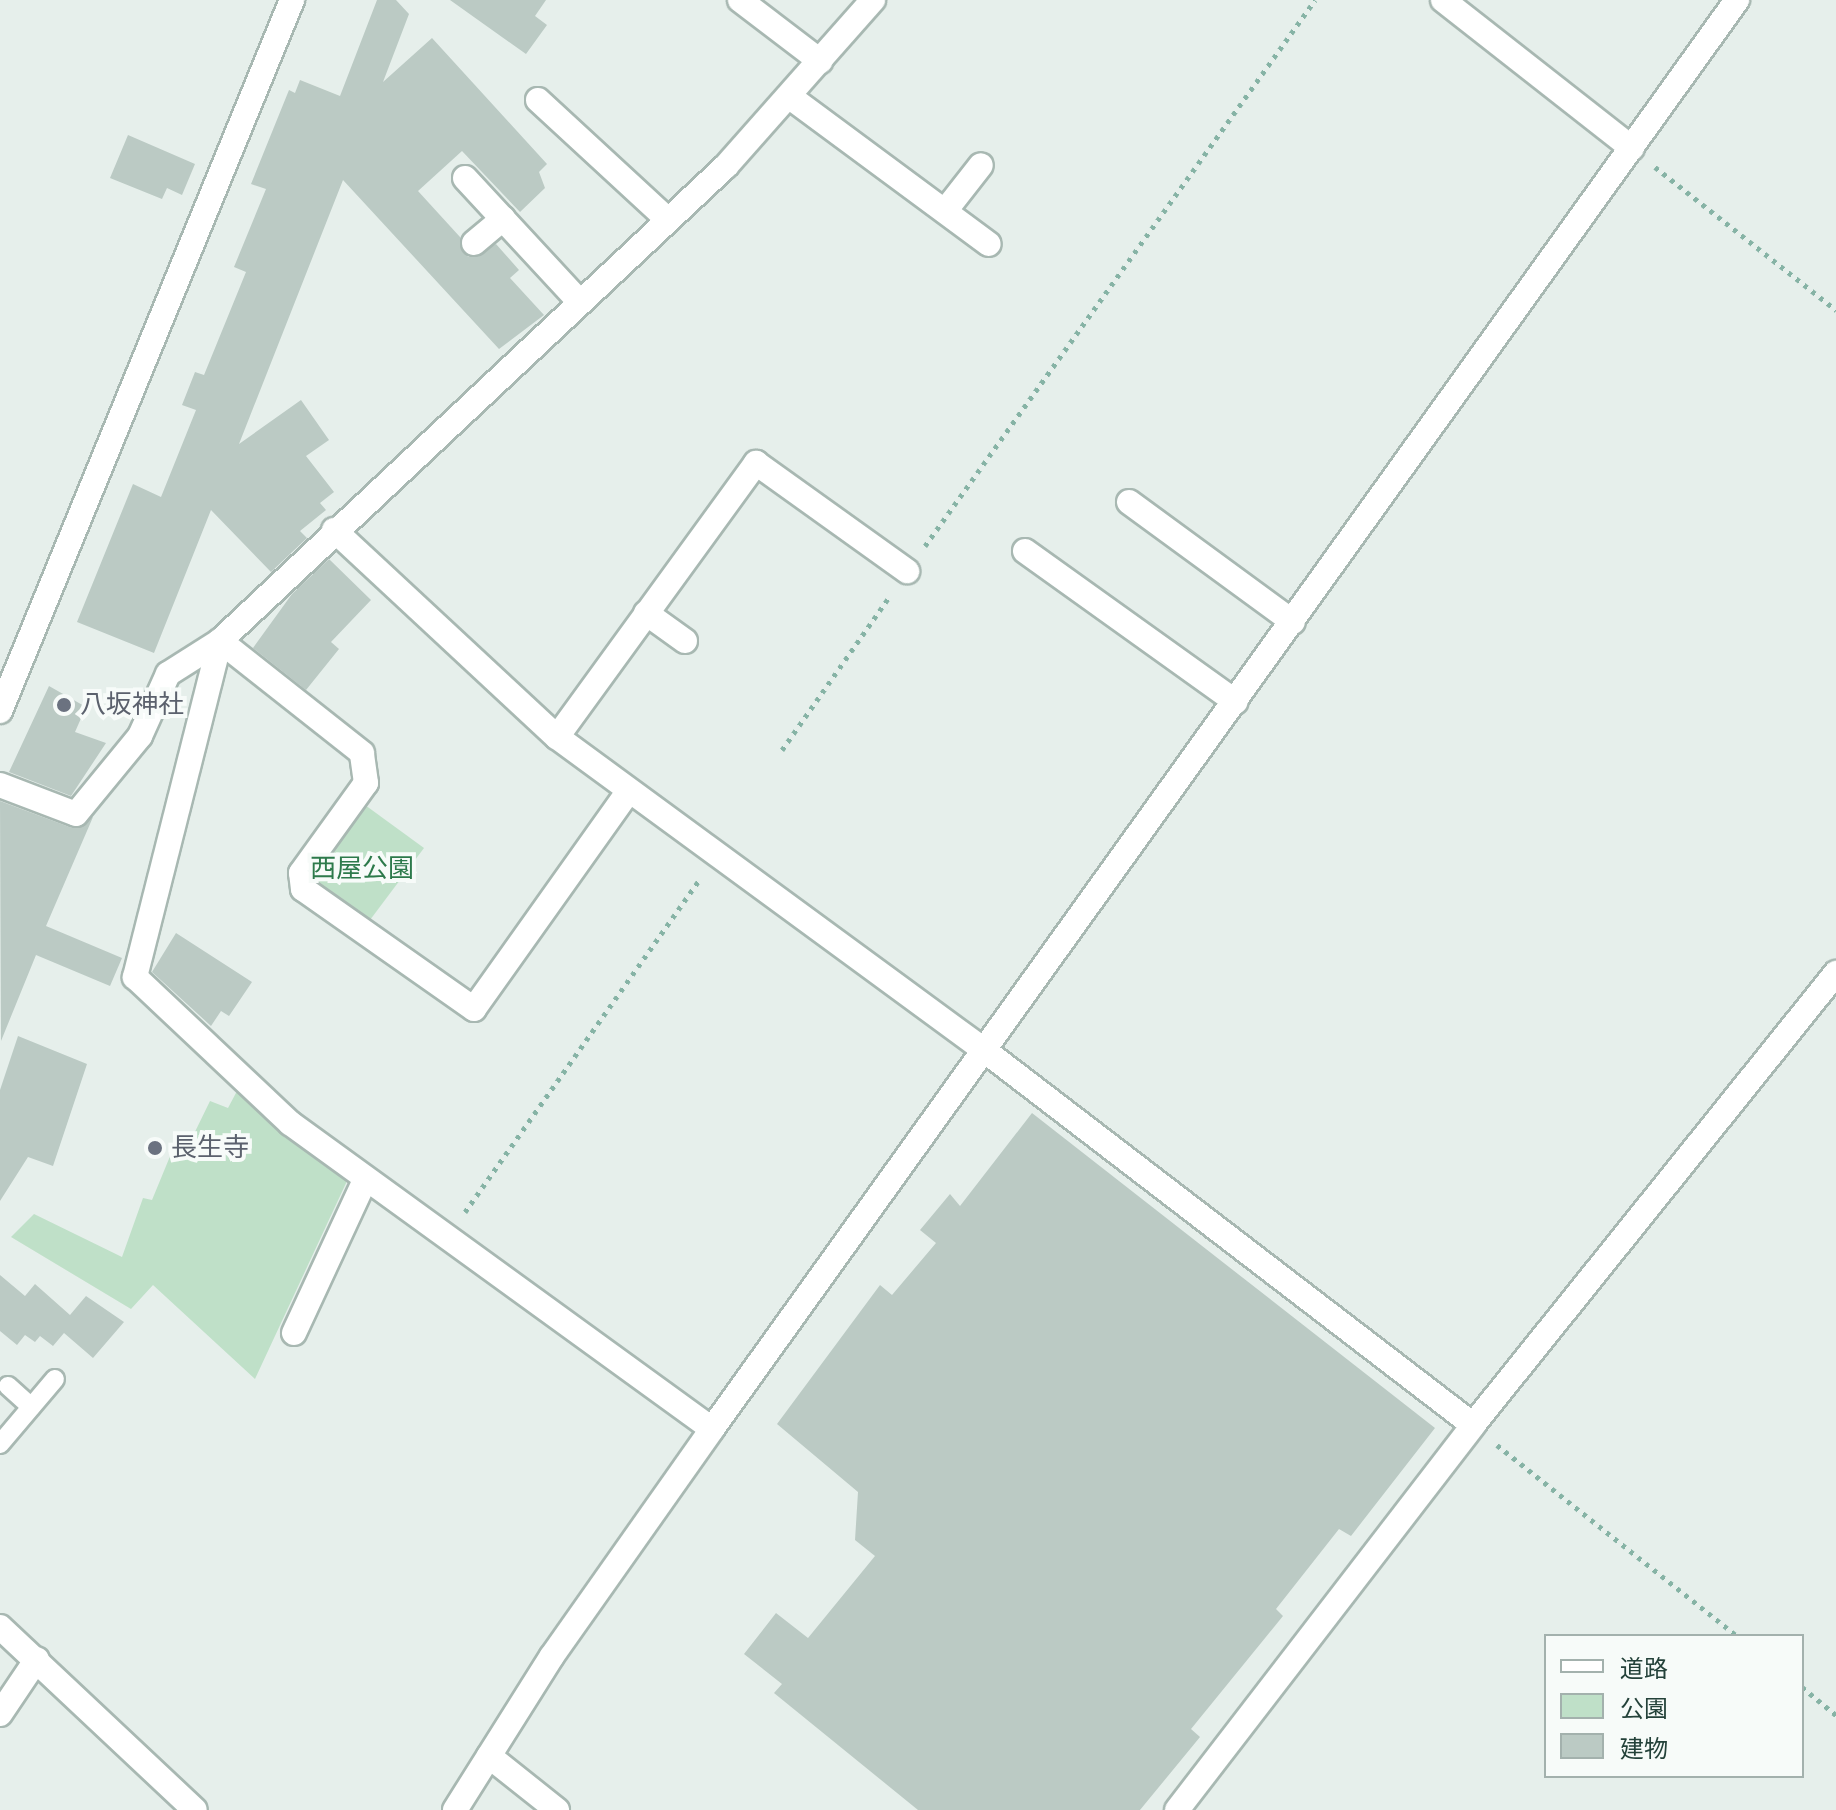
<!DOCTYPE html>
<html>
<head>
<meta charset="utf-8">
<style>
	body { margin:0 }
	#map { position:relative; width:1836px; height:1810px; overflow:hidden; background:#e6efeb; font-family:Montserrat,"Noto Sans JP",sans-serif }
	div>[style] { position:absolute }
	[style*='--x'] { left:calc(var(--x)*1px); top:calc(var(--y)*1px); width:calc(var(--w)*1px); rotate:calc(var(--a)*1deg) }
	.green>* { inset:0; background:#bfe0c8 }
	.building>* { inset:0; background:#bbcac4 }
	.path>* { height:5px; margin-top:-2.5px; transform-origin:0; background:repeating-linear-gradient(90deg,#86b3a5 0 4px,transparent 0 10px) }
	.roads { filter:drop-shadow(2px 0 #a8b8b2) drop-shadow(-2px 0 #a8b8b2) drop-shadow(0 2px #a8b8b2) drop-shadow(0 -2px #a8b8b2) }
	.service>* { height:18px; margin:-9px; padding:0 9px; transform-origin:9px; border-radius:9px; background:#fff }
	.minor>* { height:24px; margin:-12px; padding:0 12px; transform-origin:12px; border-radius:12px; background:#fff }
	.tertiary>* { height:24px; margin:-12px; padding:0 12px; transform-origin:12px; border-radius:12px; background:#fff }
	.dots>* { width:22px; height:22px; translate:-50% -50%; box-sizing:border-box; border:4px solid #f7fbf9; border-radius:50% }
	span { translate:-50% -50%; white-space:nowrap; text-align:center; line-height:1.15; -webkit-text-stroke:8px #f7fbf9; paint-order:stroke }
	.worship-label { font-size:26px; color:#5b616d }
	.left { translate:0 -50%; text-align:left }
	.park-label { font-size:26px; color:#2d7a4b }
	.legend { position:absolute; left:1544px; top:1634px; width:260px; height:144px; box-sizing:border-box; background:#f7fbf9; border:2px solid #a3b1ad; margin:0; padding:10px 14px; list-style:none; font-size:24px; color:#24423a }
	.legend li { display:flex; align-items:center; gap:16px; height:40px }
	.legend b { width:40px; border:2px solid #a3b1ad }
</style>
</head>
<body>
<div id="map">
	<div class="green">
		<div style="clip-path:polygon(365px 805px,424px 848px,367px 924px,317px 885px,317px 867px)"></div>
		<div style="clip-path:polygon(237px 1091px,347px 1181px,255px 1379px,153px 1285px,131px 1309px,11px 1237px,34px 1214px,122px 1257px,143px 1198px,152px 1200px,178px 1137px,190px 1142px,210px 1101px,228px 1108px)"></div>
	</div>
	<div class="building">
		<div style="clip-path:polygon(377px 0,396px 0,409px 14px,383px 82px,432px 38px,547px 164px,539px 172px,545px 188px,520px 212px,462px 151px,418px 191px,460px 237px,468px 257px,496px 244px,519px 270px,510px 278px,544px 315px,499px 349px,343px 180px,239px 444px,301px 400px,329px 440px,306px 456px,334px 492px,320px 503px,326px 510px,300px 531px,307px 538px,271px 572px,211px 510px,154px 653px,77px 622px,133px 484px,161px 497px,196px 410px,182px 405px,195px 372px,204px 375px,246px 272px,234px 267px,266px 189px,251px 184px,289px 90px,295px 93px,300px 80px,340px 96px)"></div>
		<div style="clip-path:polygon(450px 0,546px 0,535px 16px,547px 25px,526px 54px)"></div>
		<div style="clip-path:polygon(128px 135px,195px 164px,182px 195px,167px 188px,162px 199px,110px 178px)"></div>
		<div style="clip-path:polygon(329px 559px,371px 600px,331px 642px,339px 649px,306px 690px,253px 648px,292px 594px)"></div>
		<div style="clip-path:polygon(49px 686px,86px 707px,75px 732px,106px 743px,71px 796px,9px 772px)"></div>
		<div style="clip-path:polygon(0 801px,72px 828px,93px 817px,46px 926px,122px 958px,110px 986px,36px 955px,1px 1041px)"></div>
		<div style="clip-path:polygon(176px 933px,252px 982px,229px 1016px,221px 1011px,211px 1026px,152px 972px)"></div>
		<div style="clip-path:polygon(18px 1036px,87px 1064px,53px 1166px,28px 1157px,0 1201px,0 1090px)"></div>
		<div style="clip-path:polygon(1032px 1113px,1435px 1428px,1351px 1536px,1339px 1529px,1276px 1609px,1283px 1616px,1191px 1729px,1200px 1737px,1140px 1810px,918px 1810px,774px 1693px,782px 1684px,744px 1654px,776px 1613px,808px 1638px,875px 1556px,855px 1540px,858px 1492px,777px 1424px,880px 1285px,892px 1295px,936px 1243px,920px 1230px,950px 1194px,960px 1206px)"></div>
		<div style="clip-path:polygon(0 1275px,25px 1296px,35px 1284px,70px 1315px,86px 1296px,124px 1322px,93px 1358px,64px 1333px,53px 1346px,40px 1336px,35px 1342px,25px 1335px,17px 1345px,0 1331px)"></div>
	</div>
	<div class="path">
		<div style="--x:1655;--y:167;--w:231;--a:38.3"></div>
		<div style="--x:925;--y:546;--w:671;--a:-54.46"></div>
		<div style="--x:782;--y:750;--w:187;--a:-55"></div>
		<div style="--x:465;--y:1212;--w:406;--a:-54.8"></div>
		<div style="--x:1497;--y:1445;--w:307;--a:38.5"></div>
		<div style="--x:1802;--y:1687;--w:44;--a:39.5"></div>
	</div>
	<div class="roads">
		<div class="service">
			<div style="--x:8;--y:1386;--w:31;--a:42"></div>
			<div style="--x:0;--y:1444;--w:85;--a:-49.8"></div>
		</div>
		<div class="minor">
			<div style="--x:740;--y:0;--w:101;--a:37.3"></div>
			<div style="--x:1443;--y:0;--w:240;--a:38.1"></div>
			<div style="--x:790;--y:97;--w:247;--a:36.5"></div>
			<div style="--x:538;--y:100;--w:177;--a:42.7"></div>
			<div style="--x:465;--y:178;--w:169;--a:47.2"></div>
			<div style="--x:945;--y:211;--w:58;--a:-52"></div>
			<div style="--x:474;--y:243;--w:38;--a:-40"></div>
			<div style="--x:1129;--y:502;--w:203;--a:36.2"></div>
			<div style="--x:334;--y:530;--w:304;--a:42.9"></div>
			<div style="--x:557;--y:737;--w:529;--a:36.24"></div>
			<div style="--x:984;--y:1050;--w:616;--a:37.48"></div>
			<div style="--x:1025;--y:551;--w:259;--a:35.6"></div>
			<div style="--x:646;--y:613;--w:48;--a:35.7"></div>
			<div style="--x:0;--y:711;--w:769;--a:-67.67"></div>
			<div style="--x:557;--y:737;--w:339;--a:-54"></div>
			<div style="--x:756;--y:463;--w:186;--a:35.6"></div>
			<div style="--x:0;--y:785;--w:81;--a:20.9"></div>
			<div style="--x:76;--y:814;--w:101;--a:-50.6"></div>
			<div style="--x:140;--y:736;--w:68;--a:-65.7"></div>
			<div style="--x:168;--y:674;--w:62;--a:-32.4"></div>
			<div style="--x:220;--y:641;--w:694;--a:-43.19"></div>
			<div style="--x:726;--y:166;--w:222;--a:-48.5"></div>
			<div style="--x:628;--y:792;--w:266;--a:125.4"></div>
			<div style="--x:474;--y:1009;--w:209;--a:-144.9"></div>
			<div style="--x:303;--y:889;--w:16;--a:-97"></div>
			<div style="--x:301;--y:873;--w:111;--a:-54.2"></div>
			<div style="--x:366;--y:783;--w:30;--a:-98"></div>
			<div style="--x:362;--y:753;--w:181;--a:-141.7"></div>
			<div style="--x:220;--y:641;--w:347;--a:104.2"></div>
			<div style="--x:135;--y:977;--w:213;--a:43.3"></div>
			<div style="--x:290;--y:1123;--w:521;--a:35.95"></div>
			<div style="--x:294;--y:1333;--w:169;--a:-65.1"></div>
			<div style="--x:0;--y:1627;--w:267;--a:43.2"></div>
			<div style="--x:0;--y:1714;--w:66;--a:-56.1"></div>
			<div style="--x:1177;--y:1810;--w:486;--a:-52.4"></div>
			<div style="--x:1473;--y:1425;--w:580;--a:-51.23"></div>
		</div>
		<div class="tertiary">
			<div style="--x:489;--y:1756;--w:87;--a:38.5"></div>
			<div style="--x:455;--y:1810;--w:182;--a:-57.8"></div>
			<div style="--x:552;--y:1656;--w:278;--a:-54.8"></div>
			<div style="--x:712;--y:1429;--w:1759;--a:-54.35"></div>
		</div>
	</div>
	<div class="dots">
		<div style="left:64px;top:705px;background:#6b7280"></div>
		<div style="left:155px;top:1148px;background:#6b7280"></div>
	</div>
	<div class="worship-label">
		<span class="left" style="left:80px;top:705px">八坂神社</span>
		<span class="left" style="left:171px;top:1148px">長生寺</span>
	</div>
	<div class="park-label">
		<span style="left:362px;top:869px">西屋公園</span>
	</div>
	<ul class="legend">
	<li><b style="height:10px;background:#fff"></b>道路</li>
	<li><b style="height:22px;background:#bfe0c8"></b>公園</li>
	<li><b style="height:22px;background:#bbcac4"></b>建物</li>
	</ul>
</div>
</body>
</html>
